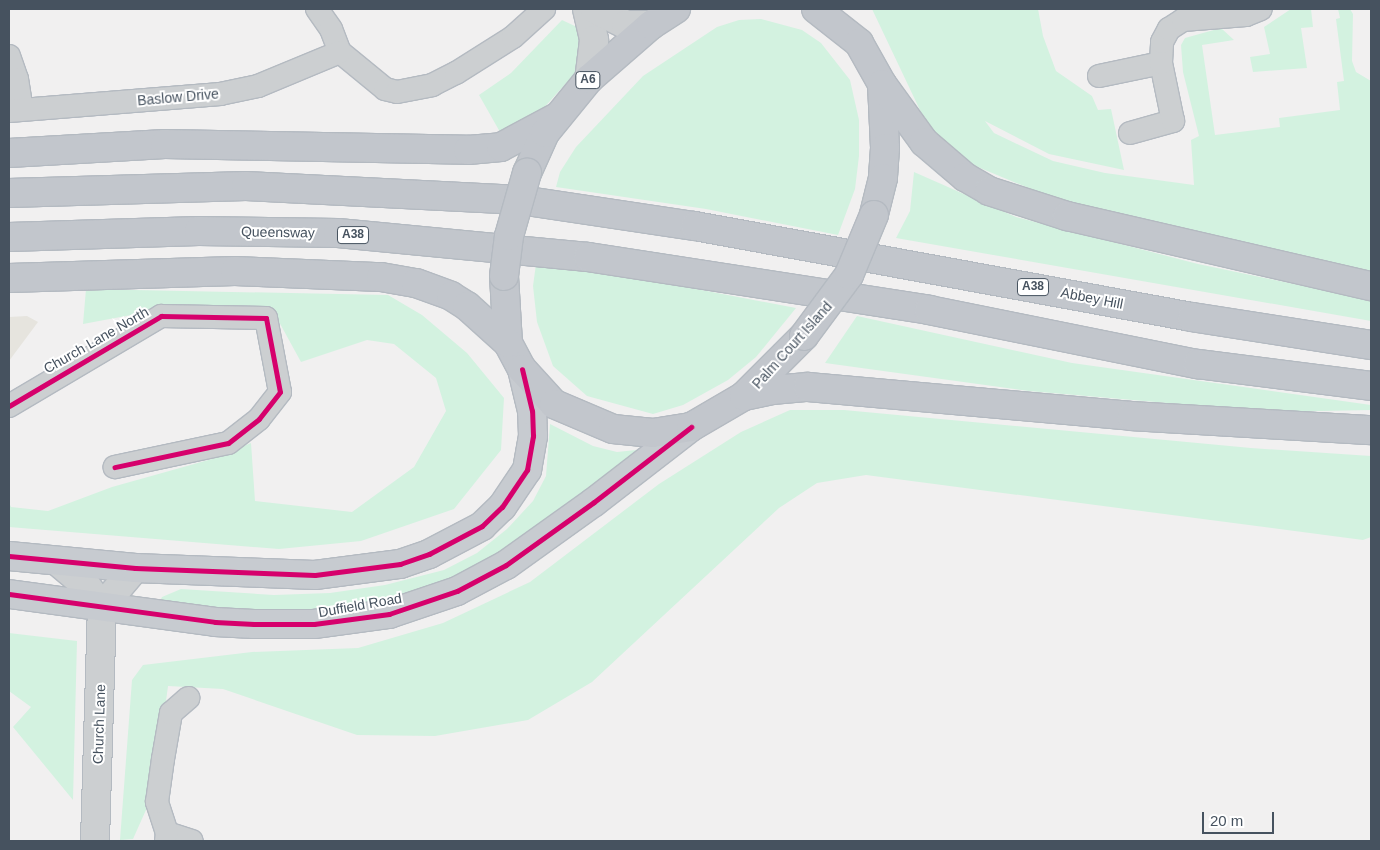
<!DOCTYPE html>
<html>
<head>
<meta charset="utf-8">
<style>
	body { margin:0 }
	#map { position:relative; width:1380px; height:850px; overflow:hidden; background:#f1f0f0; font-family:Arial,sans-serif }
	div>[style] { position:absolute }
	[style*='--x'] { left:calc(var(--x)*1px); top:calc(var(--y)*1px); width:calc(var(--w)*1px); rotate:calc(var(--a)*1deg) }
	.commercial>* { inset:0; background:#e6e4de }
	.green>* { inset:0; background:#d3f2e0 }
	.roads { filter:drop-shadow(1px 0 #b4bac1) drop-shadow(-1px 0 #b4bac1) drop-shadow(0 1px #b4bac1) drop-shadow(0 -1px #b4bac1) }
	.minor>* { height:22px; margin:-11px; padding:0 11px; transform-origin:11px; border-radius:11px; background:#cccfd1 }
	.tertiary>* { height:28px; margin:-14px; padding:0 14px; transform-origin:14px; border-radius:14px; background:#cccfd1 }
	.primary>* { height:28px; margin:-14px; padding:0 14px; transform-origin:14px; border-radius:14px; background:#c7cbd0 }
	.trunk>* { height:28px; margin:-14px; padding:0 14px; transform-origin:14px; border-radius:14px; background:#c2c6cc }
	.bridges { filter:drop-shadow(1px 0 #b4bac1) drop-shadow(-1px 0 #b4bac1) drop-shadow(0 1px #b4bac1) drop-shadow(0 -1px #b4bac1) }
	.trunk-bridge>* { height:28px; margin:-14px; padding:0 14px; transform-origin:14px; border-radius:14px; background:#c2c6cc }
	.cycleway>* { height:5px; margin:-2.5px; padding:0 2.5px; transform-origin:2.5px; border-radius:2.5px; background:#d6006c }
	span { translate:-50% -50%; white-space:nowrap; text-align:center; line-height:1.15; -webkit-text-stroke:4px #fff; paint-order:stroke }
	.shield-label span { padding:1px 4px; background:#fff; border:1px solid; border-radius:4px; -webkit-text-stroke-width:0 }
	.shield-label { font-size:12px; color:#46525f; font-weight:700 }
	.street-label { font-size:14px; color:#46525f }
	.frame { position:absolute; inset:0; border:10px solid #46525f; pointer-events:none }
	.scale { position:absolute; left:1202px; top:812px; width:72px; height:22px; box-sizing:border-box; border:2px solid #46525f; border-top:0; padding-left:6px; font-size:15px; line-height:18px; white-space:nowrap; color:#46525f; -webkit-text-stroke:4px #fff; paint-order:stroke }
</style>
</head>
<body>
<div id="map">
	<div class="commercial">
		<div style="clip-path:polygon(27px 316px,38px 322px,9px 361px,9px 317px)"></div>
	</div>
	<div class="green">
		<div style="clip-path:polygon(872px 9px,1038px 9px,1043px 36px,1056px 71px,1092px 96px,1098px 110px,1111px 109px,1124px 170px,1049px 154px,985px 121px,994px 133px,1053px 161px,1105px 173px,1194px 185px,1191px 140px,1199px 136px,1183px 72px,1181px 45px,1185px 38px,1221px 28px,1234px 40px,1202px 45px,1215px 135px,1280px 127px,1279px 118px,1340px 110px,1337px 82px,1344px 81px,1336px 19px,1340px 18px,1338px 9px,1350px 9px,1353px 14px,1352px 61px,1356px 72px,1371px 81px,1371px 274px,1062px 202px,961px 160px,928px 127px)"></div>
		<div style="clip-path:polygon(1291px 9px,1311px 9px,1313px 27px,1301px 28px,1307px 68px,1253px 72px,1250px 57px,1270px 54px,1264px 27px)"></div>
		<div style="clip-path:polygon(761px 19px,802px 30px,821px 43px,850px 80px,859px 120px,859px 156px,855px 189px,838px 235px,706px 209px,556px 187px,560px 172px,576px 147px,643px 76px,717px 27px,739px 20px)"></div>
		<div style="clip-path:polygon(562px 20px,579px 28px,581px 33px,577px 71px,541px 111px,500px 132px,479px 95px,511px 73px)"></div>
		<div style="clip-path:polygon(914px 172px,1016px 217px,1198px 264px,1371px 300px,1371px 321px,896px 238px,910px 211px)"></div>
		<div style="clip-path:polygon(536px 264px,665px 283px,796px 308px,756px 357px,728px 380px,683px 405px,653px 414px,587px 396px,553px 366px,537px 322px,533px 286px)"></div>
		<div style="clip-path:polygon(86px 289px,388px 295px,422px 315px,467px 353px,504px 398px,501px 450px,454px 509px,361px 541px,279px 549px,9px 527px,9px 503px,11px 507px,48px 511px,112px 487px,212px 459px,251px 443px,255px 501px,352px 512px,414px 467px,446px 411px,436px 378px,394px 344px,367px 340px,301px 362px,272px 309px,179px 306px,83px 324px)"></div>
		<div style="clip-path:polygon(857px 316px,1072px 363px,1371px 405px,1371px 410px,1271px 412px,1029px 391px,825px 363px)"></div>
		<div style="clip-path:polygon(790px 410px,844px 410px,1251px 448px,1371px 456px,1371px 537px,1363px 540px,866px 475px,817px 483px,779px 508px,592px 682px,528px 720px,435px 736px,357px 735px,223px 689px,168px 686px,154px 792px,133px 839px,120px 840px,132px 680px,143px 665px,252px 652px,358px 648px,443px 623px,530px 582px,659px 484px,741px 432px)"></div>
		<div style="clip-path:polygon(550px 424px,593px 446px,617px 452px,636px 450px,639px 455px,486px 565px,422px 592px,381px 604px,325px 613px,224px 611px,160px 601px,162px 597px,181px 589px,274px 595px,330px 593px,385px 585px,444px 570px,477px 553px,507px 529px,533px 501px,546px 476px)"></div>
		<div style="clip-path:polygon(9px 633px,77px 641px,73px 800px,13px 727px,31px 707px,9px 691px)"></div>
	</div>
	<div class="roads">
		<div class="minor">
			<div style="--x:317;--y:9;--w:24;--a:55"></div>
			<div style="--x:331;--y:29;--w:25;--a:69"></div>
			<div style="--x:340;--y:52;--w:58;--a:39.4"></div>
			<div style="--x:385;--y:89;--w:12;--a:14"></div>
			<div style="--x:397;--y:92;--w:36;--a:-11"></div>
			<div style="--x:432;--y:85;--w:27;--a:-27"></div>
			<div style="--x:456;--y:73;--w:67;--a:-32.3"></div>
			<div style="--x:513;--y:37;--w:42;--a:-42.1"></div>
			<div style="--x:9;--y:56;--w:24;--a:71"></div>
			<div style="--x:17;--y:79;--w:30;--a:81"></div>
			<div style="--x:1099;--y:76;--w:63;--a:-11.8"></div>
			<div style="--x:9;--y:111;--w:212;--a:-4.6"></div>
			<div style="--x:220;--y:94;--w:39;--a:-12"></div>
			<div style="--x:258;--y:86;--w:89;--a:-22.5"></div>
			<div style="--x:1130;--y:133;--w:45;--a:-15.6"></div>
			<div style="--x:1173;--y:121;--w:59;--a:-101.7"></div>
			<div style="--x:1161;--y:63;--w:21;--a:-87"></div>
			<div style="--x:1162;--y:42;--w:15;--a:-62"></div>
			<div style="--x:1169;--y:29;--w:17;--a:-33"></div>
			<div style="--x:1183;--y:20;--w:63;--a:-4.5"></div>
			<div style="--x:1246;--y:15;--w:16;--a:-22"></div>
			<div style="--x:9;--y:406;--w:177;--a:-30.6"></div>
			<div style="--x:161;--y:316;--w:105;--a:1.1"></div>
			<div style="--x:266;--y:318;--w:75;--a:79.3"></div>
			<div style="--x:280;--y:392;--w:34;--a:128"></div>
			<div style="--x:259;--y:419;--w:39;--a:142"></div>
			<div style="--x:228;--y:443;--w:116;--a:168"></div>
			<div style="--x:167;--y:833;--w:26;--a:18"></div>
			<div style="--x:166;--y:841;--w:8;--a:-83"></div>
			<div style="--x:167;--y:833;--w:33;--a:-108"></div>
			<div style="--x:157;--y:802;--w:43;--a:-82.1"></div>
			<div style="--x:163;--y:759;--w:47;--a:-80.1"></div>
			<div style="--x:171;--y:713;--w:23;--a:-41"></div>
		</div>
		<div class="tertiary">
			<div style="--x:587;--y:9;--w:32;--a:77"></div>
			<div style="--x:594;--y:40;--w:39;--a:97"></div>
			<div style="--x:595;--y:9;--w:35;--a:27"></div>
			<div style="--x:626;--y:25;--w:25;--a:0"></div>
			<div style="--x:57;--y:561;--w:38;--a:40"></div>
			<div style="--x:86;--y:585;--w:27;--a:54"></div>
			<div style="--x:102;--y:607;--w:51;--a:-49.8"></div>
			<div style="--x:95;--y:841;--w:234;--a:-88.3"></div>
		</div>
		<div class="primary">
			<div style="--x:9;--y:556;--w:127;--a:5.4"></div>
			<div style="--x:135;--y:568;--w:180;--a:2.2"></div>
			<div style="--x:315;--y:575;--w:86;--a:-7.4"></div>
			<div style="--x:400;--y:564;--w:31;--a:-19"></div>
			<div style="--x:429;--y:554;--w:60;--a:-27.8"></div>
			<div style="--x:482;--y:526;--w:28;--a:-44"></div>
			<div style="--x:502;--y:507;--w:45;--a:-56"></div>
			<div style="--x:527;--y:470;--w:35;--a:-80"></div>
			<div style="--x:533;--y:436;--w:25;--a:-92"></div>
			<div style="--x:532;--y:411;--w:43;--a:-103.4"></div>
			<div style="--x:9;--y:594;--w:208;--a:7.7"></div>
			<div style="--x:215;--y:622;--w:39;--a:3"></div>
			<div style="--x:254;--y:624;--w:60;--a:0"></div>
			<div style="--x:314;--y:624;--w:76;--a:-7.6"></div>
			<div style="--x:389;--y:614;--w:72;--a:-18.7"></div>
			<div style="--x:457;--y:591;--w:55;--a:-28"></div>
			<div style="--x:506;--y:565;--w:108;--a:-35.6"></div>
			<div style="--x:594;--y:502;--w:123;--a:-37.7"></div>
		</div>
		<div class="trunk">
			<div style="--x:816;--y:9;--w:55;--a:38.3"></div>
			<div style="--x:859;--y:43;--w:47;--a:60.7"></div>
			<div style="--x:882;--y:84;--w:64;--a:87.3"></div>
			<div style="--x:885;--y:148;--w:30;--a:94"></div>
			<div style="--x:883;--y:178;--w:38;--a:104"></div>
			<div style="--x:882;--y:84;--w:72;--a:54.1"></div>
			<div style="--x:924;--y:142;--w:54;--a:40.5"></div>
			<div style="--x:965;--y:177;--w:28;--a:30"></div>
			<div style="--x:989;--y:191;--w:82;--a:17.8"></div>
			<div style="--x:1067;--y:216;--w:312;--a:13"></div>
			<div style="--x:9;--y:153;--w:156;--a:-3.3"></div>
			<div style="--x:165;--y:144;--w:303;--a:1.1"></div>
			<div style="--x:468;--y:150;--w:33;--a:-5"></div>
			<div style="--x:501;--y:147;--w:64;--a:-28.2"></div>
			<div style="--x:527;--y:173;--w:44;--a:-65.8"></div>
			<div style="--x:545;--y:133;--w:70;--a:-50.8"></div>
			<div style="--x:589;--y:79;--w:82;--a:-41.1"></div>
			<div style="--x:651;--y:25;--w:30;--a:-33"></div>
			<div style="--x:9;--y:193;--w:237;--a:-1.7"></div>
			<div style="--x:246;--y:186;--w:274;--a:2.9"></div>
			<div style="--x:520;--y:200;--w:177;--a:8.5"></div>
			<div style="--x:695;--y:226;--w:505;--a:10.38"></div>
			<div style="--x:1192;--y:317;--w:181;--a:8.9"></div>
			<div style="--x:9;--y:237;--w:190;--a:-1.8"></div>
			<div style="--x:199;--y:231;--w:139;--a:0.8"></div>
			<div style="--x:338;--y:233;--w:251;--a:5.5"></div>
			<div style="--x:588;--y:257;--w:345;--a:8.8"></div>
			<div style="--x:929;--y:310;--w:274;--a:11.4"></div>
			<div style="--x:1198;--y:364;--w:174;--a:7.2"></div>
			<div style="--x:504;--y:276;--w:67;--a:86.6"></div>
			<div style="--x:508;--y:343;--w:30;--a:62"></div>
			<div style="--x:522;--y:369;--w:47;--a:47.6"></div>
			<div style="--x:554;--y:404;--w:64;--a:23"></div>
			<div style="--x:613;--y:429;--w:40;--a:5.7"></div>
			<div style="--x:653;--y:433;--w:38;--a:-9"></div>
			<div style="--x:691;--y:427;--w:61;--a:-30.3"></div>
			<div style="--x:744;--y:396;--w:85;--a:-45"></div>
			<div style="--x:9;--y:278;--w:226;--a:-1.8"></div>
			<div style="--x:235;--y:271;--w:146;--a:2.4"></div>
			<div style="--x:381;--y:277;--w:36;--a:10"></div>
			<div style="--x:416;--y:283;--w:37;--a:20"></div>
			<div style="--x:451;--y:296;--w:19;--a:32"></div>
			<div style="--x:467;--y:306;--w:55;--a:42.1"></div>
			<div style="--x:744;--y:396;--w:29;--a:-12"></div>
			<div style="--x:772;--y:390;--w:36;--a:-5"></div>
			<div style="--x:808;--y:387;--w:325;--a:5.1"></div>
			<div style="--x:1132;--y:416;--w:239;--a:3.4"></div>
		</div>
	</div>
	<div class="bridges">
		<div class="trunk-bridge">
			<div style="--x:504;--y:276;--w:40;--a:-82.9"></div>
			<div style="--x:509;--y:236;--w:66;--a:-74.1"></div>
			<div style="--x:804;--y:336;--w:76;--a:-53.6"></div>
			<div style="--x:849;--y:275;--w:65;--a:-67.4"></div>
		</div>
	</div>
	<div class="cycleway">
		<div style="--x:9;--y:406;--w:177;--a:-30.6"></div>
		<div style="--x:161;--y:316;--w:105;--a:1.1"></div>
		<div style="--x:266;--y:318;--w:75;--a:79.3"></div>
		<div style="--x:280;--y:392;--w:34;--a:128"></div>
		<div style="--x:259;--y:419;--w:39;--a:142"></div>
		<div style="--x:228;--y:443;--w:116;--a:168"></div>
		<div style="--x:9;--y:556;--w:127;--a:5.4"></div>
		<div style="--x:135;--y:568;--w:180;--a:2.2"></div>
		<div style="--x:315;--y:575;--w:86;--a:-7.4"></div>
		<div style="--x:400;--y:564;--w:31;--a:-19"></div>
		<div style="--x:429;--y:554;--w:60;--a:-27.8"></div>
		<div style="--x:482;--y:526;--w:28;--a:-44"></div>
		<div style="--x:502;--y:507;--w:45;--a:-56"></div>
		<div style="--x:527;--y:470;--w:35;--a:-80"></div>
		<div style="--x:533;--y:436;--w:25;--a:-92"></div>
		<div style="--x:532;--y:411;--w:43;--a:-103.4"></div>
		<div style="--x:9;--y:594;--w:208;--a:7.7"></div>
		<div style="--x:215;--y:622;--w:39;--a:3"></div>
		<div style="--x:254;--y:624;--w:60;--a:0"></div>
		<div style="--x:314;--y:624;--w:76;--a:-7.6"></div>
		<div style="--x:389;--y:614;--w:72;--a:-18.7"></div>
		<div style="--x:457;--y:591;--w:55;--a:-28"></div>
		<div style="--x:506;--y:565;--w:108;--a:-35.6"></div>
		<div style="--x:594;--y:502;--w:123;--a:-37.7"></div>
	</div>
	<div class="shield-label">
		<span style="left:588px;top:80px">A6</span>
		<span style="left:353px;top:235px">A38</span>
		<span style="left:1033px;top:287px">A38</span>
	</div>
	<div class="street-label">
		<span style="left:178px;top:97px;rotate:-5deg">Baslow Drive</span>
		<span style="left:278px;top:232px;rotate:1deg">Queensway</span>
		<span style="left:1092px;top:298px;rotate:11deg">Abbey Hill</span>
		<span style="left:96px;top:340px;rotate:-30deg">Church Lane North</span>
		<span style="left:792px;top:345px;rotate:-48deg">Palm Court Island</span>
		<span style="left:360px;top:605px;rotate:-10deg">Duffield Road</span>
		<span style="left:99px;top:724px;rotate:-88deg">Church Lane</span>
	</div>
	<div class="frame"></div>
	<div class="scale">20 m</div>
</div>
</body>
</html>
